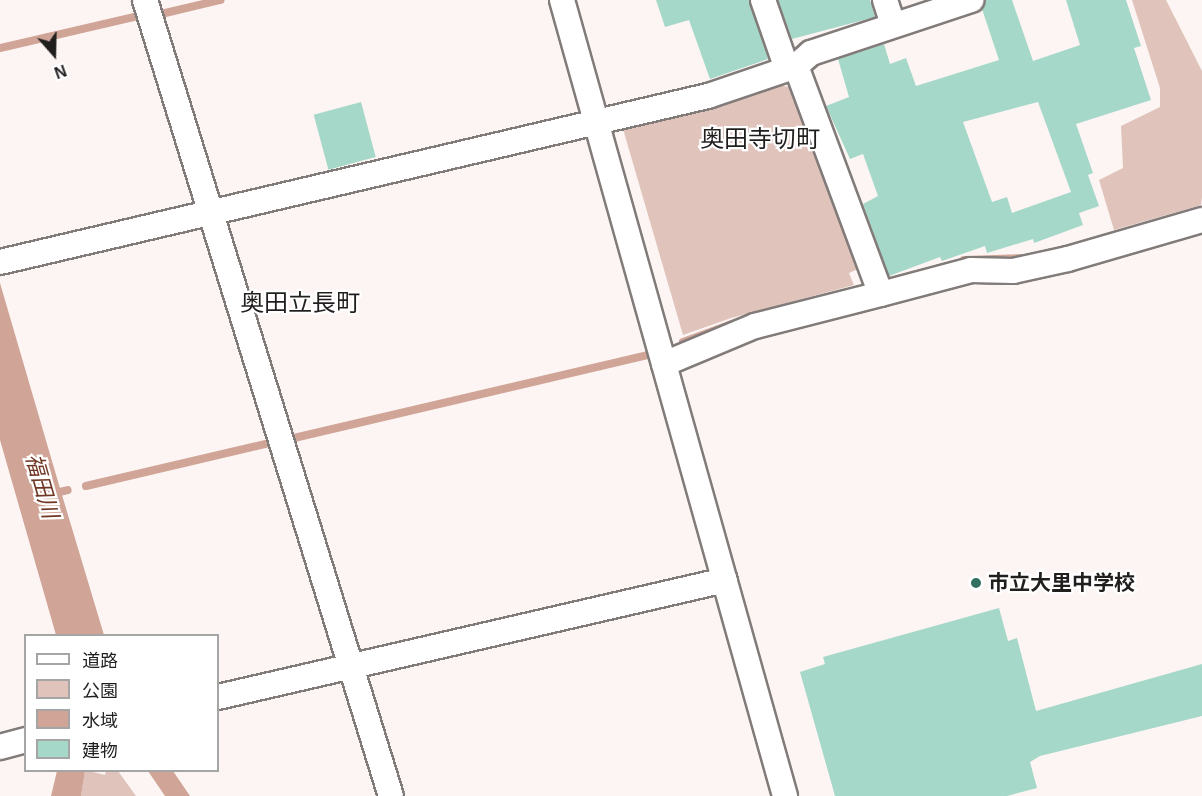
<!DOCTYPE html>
<html>
<head>
<meta charset="utf-8">
<style>
	body { margin:0 }
	#map { position:relative; width:1202px; height:796px; overflow:hidden; background:#fcf5f3; font-family:Arial,"Noto Sans JP",sans-serif }
	div>[style] { position:absolute }
	[style*='--x'] { left:calc(var(--x)*1px); top:calc(var(--y)*1px); width:calc(var(--w)*1px); rotate:calc(var(--a)*1deg) }
	.green>* { inset:0; background:#e0c3bb }
	.water>* { inset:0; background:#d0a496 }
	.stream>* { height:8px; margin:-4px; padding:0 4px; transform-origin:4px; border-radius:4px; background:#d0a496 }
	.building>* { inset:0; background:#a6d8c9; transform-origin:0 0 }
	.roads { filter:drop-shadow(2px 0 #817b79) drop-shadow(-2px 0 #817b79) drop-shadow(0 2px #817b79) drop-shadow(0 -2px #817b79) }
	.minor>* { height:24px; margin:-12px; padding:0 12px; transform-origin:12px; border-radius:12px; background:#fff }
	.dots>* { width:16px; height:16px; translate:-50% -50%; box-sizing:border-box; border:3px solid #fff; border-radius:50% }
	span { translate:-50% -50%; white-space:nowrap; text-align:center; line-height:1.15; -webkit-text-stroke:4.5px #fff; paint-order:stroke }
	.poi-label { font-size:21px; color:#211f1e; font-weight:700 }
	.left { translate:0 -50%; text-align:left }
	.water-label { font-size:22px; color:#703725; font-style:italic }
	.quarter-label { font-size:24px; color:#211f1e }
	.legend { position:absolute; left:24px; top:634px; width:195px; height:138px; box-sizing:border-box; background:#fff; border:2px solid #a6a5a5; margin:0; padding:8px 10px; list-style:none; font-size:18px; color:#211f1e }
	.legend li { display:flex; align-items:center; gap:12px; height:30px }
	.legend b { width:30px; border:2px solid #a6a5a5 }
	.north { position:absolute; left:24px; top:24px; width:60px; height:60px; -webkit-text-stroke:4px #fff; paint-order:stroke; rotate:160deg; font-size:16px; font-weight:700; line-height:24px; text-align:center; color:#211f1e }
	.north::after { content:''; display:block; margin:auto; width:21px; height:27px; background:#211f1e; clip-path:polygon(50% 0,100% 100%,50% 72%,0 100%) }
</style>
</head>
<body>
<div id="map">
	<div class="green">
		<div style="clip-path:polygon(1132px 0,1166px 0,1202px 71px,1202px 197px,1201px 205px,1114px 230px,1099px 180px,1123px 168px,1121px 126px,1160px 107px,1160px 88px)"></div>
		<div style="clip-path:polygon(778px 85px,795px 88px,860px 268px,849px 273px,854px 285px,731px 318px,683px 335px,623px 129px,709px 110px)"></div>
		<div style="clip-path:polygon(85px 770px,105px 775px,106px 771px,118px 771px,136px 796px,81px 796px)"></div>
	</div>
	<div class="water">
		<div style="clip-path:polygon(0 283px,59px 485px,104px 635px,56px 635px,0 440px)"></div>
		<div style="clip-path:polygon(57px 771px,85px 771px,81px 796px,51px 796px)"></div>
		<div style="clip-path:polygon(148px 771px,173px 771px,190px 796px,165px 796px)"></div>
	</div>
	<div class="stream">
		<div style="--x:161;--y:14;--w:61;--a:-13.3"></div>
		<div style="--x:0;--y:48;--w:138;--a:-13"></div>
		<div style="--x:964;--y:260;--w:61;--a:-1.9"></div>
		<div style="--x:683;--y:342;--w:58;--a:-20.3"></div>
		<div style="--x:294;--y:438;--w:364;--a:-13.2"></div>
		<div style="--x:86;--y:486;--w:188;--a:-13.2"></div>
		<div style="--x:51;--y:494;--w:17;--a:-13"></div>
	</div>
	<div class="building">
		<div style="clip-path:polygon(656px 0,749px 0,768px 59px,710px 79px,689px 20px,665px 27px)"></div>
		<div style="clip-path:polygon(778px 0,870px 0,875px 17px,792px 39px)"></div>
		<div style="clip-path:polygon(evenodd,985px 0,1012px 0,1033px 61px,1080px 45px,1066px 0,1126px 0,1141px 46px,1134px 48px,1151px 100px,1076px 124px,1093px 173px,1088px 175px,1099px 206px,1079px 213px,1083px 225px,1034px 243px,1033px 239px,987px 253px,985px 246px,942px 261px,940px 257px,889px 276px,863px 204px,878px 196px,863px 154px,850px 159px,826px 106px,849px 97px,838px 59px,884px 44px,890px 64px,906px 58px,916px 86px,999px 60px,982px 9px,985px 0,1038px 102px,1071px 192px,1012px 213px,1007px 197px,992px 202px,963px 122px,1038px 102px)"></div>
		<div style="left:361px;top:102px;width:57px;height:49px;rotate:75deg"></div>
		<div style="clip-path:polygon(999px 608px,1008px 641px,1017px 638px,1036px 711px,1202px 664px,1202px 716px,1040px 756px,1030px 762px,1037px 788px,1007px 796px,835px 796px,800px 672px,825px 664px,823px 657px)"></div>
	</div>
	<div class="roads">
		<div class="minor">
			<div style="--x:145;--y:0;--w:833;--a:72.83"></div>
			<div style="--x:562;--y:0;--w:827;--a:74.35"></div>
			<div style="--x:763;--y:0;--w:73;--a:70.8"></div>
			<div style="--x:885;--y:0;--w:26;--a:72"></div>
			<div style="--x:796;--y:66;--w:243;--a:69.6"></div>
			<div style="--x:881;--y:294;--w:93;--a:-14.9"></div>
			<div style="--x:971;--y:270;--w:42;--a:1.4"></div>
			<div style="--x:1013;--y:271;--w:56;--a:-12.3"></div>
			<div style="--x:1068;--y:259;--w:140;--a:-16.2"></div>
			<div style="--x:0;--y:262;--w:727;--a:-13.2"></div>
			<div style="--x:708;--y:96;--w:93;--a:-18.8"></div>
			<div style="--x:796;--y:66;--w:20;--a:-41"></div>
			<div style="--x:811;--y:53;--w:169;--a:-18.3"></div>
			<div style="--x:664;--y:364;--w:99;--a:-22.7"></div>
			<div style="--x:755;--y:326;--w:130;--a:-14.3"></div>
			<div style="--x:218;--y:697;--w:520;--a:-12.99"></div>
			<div style="--x:0;--y:747;--w:27;--a:-15"></div>
		</div>
	</div>
	<div class="dots">
		<div style="left:976px;top:583px;background:#317262"></div>
	</div>
	<div class="poi-label">
		<span class="left" style="left:988px;top:583px">市立大里中学校</span>
	</div>
	<div class="water-label">
		<span style="left:42px;top:486px;rotate:74deg">福田川</span>
	</div>
	<div class="quarter-label">
		<span style="left:760px;top:139px">奥田寺切町</span>
		<span style="left:300px;top:303px">奥田立長町</span>
	</div>
	<ul class="legend">
	<li><b style="height:8px;background:#fff"></b>道路</li>
	<li><b style="height:16px;background:#e0c3bb"></b>公園</li>
	<li><b style="height:16px;background:#d0a496"></b>水域</li>
	<li><b style="height:16px;background:#a6d8c9"></b>建物</li>
	</ul>
	<div class="north">N</div>
</div>
</body>
</html>
